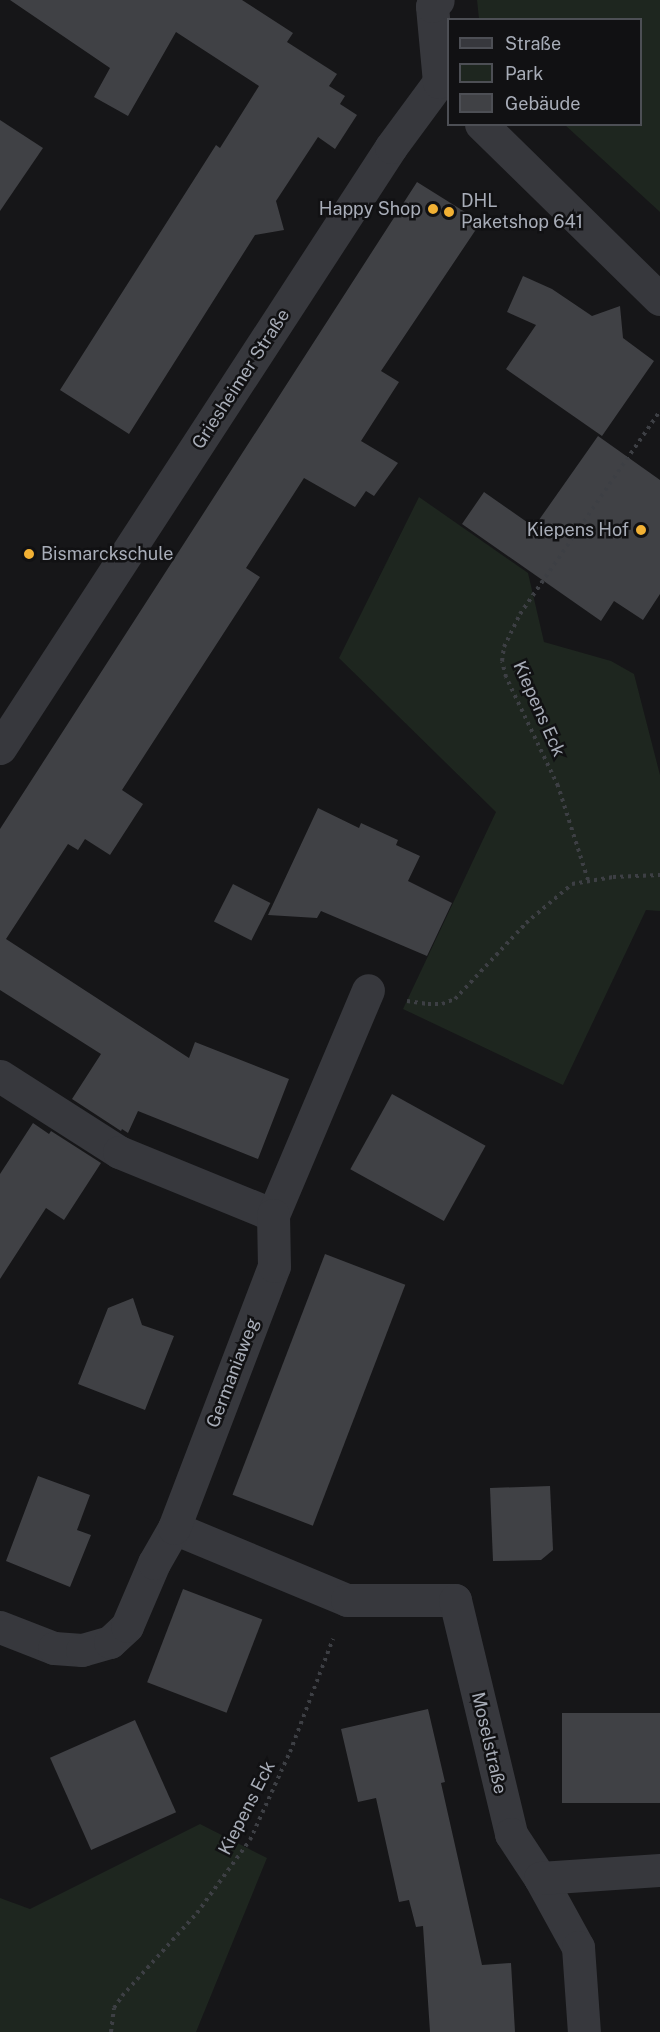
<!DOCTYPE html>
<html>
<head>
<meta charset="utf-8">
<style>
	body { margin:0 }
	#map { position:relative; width:660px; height:2032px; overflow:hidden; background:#161618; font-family:"Public Sans",sans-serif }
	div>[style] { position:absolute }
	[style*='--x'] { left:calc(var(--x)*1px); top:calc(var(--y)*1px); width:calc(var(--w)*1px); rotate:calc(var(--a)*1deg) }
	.green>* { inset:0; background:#1e261f }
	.building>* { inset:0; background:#404145; transform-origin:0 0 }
	.path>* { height:4px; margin-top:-2px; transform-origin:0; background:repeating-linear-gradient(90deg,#3d3f44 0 3px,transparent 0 7.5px) }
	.minor>* { height:33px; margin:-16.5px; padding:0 16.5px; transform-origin:16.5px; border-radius:16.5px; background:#37383d }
	.dots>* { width:16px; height:16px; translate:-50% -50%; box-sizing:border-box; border:3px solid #111113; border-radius:50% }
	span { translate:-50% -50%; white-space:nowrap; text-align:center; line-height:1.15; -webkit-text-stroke:5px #111113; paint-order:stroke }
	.poi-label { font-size:18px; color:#a8adb8 }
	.left { translate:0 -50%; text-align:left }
	.right { translate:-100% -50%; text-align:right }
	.street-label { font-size:18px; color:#a8adb8 }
	.legend { position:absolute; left:447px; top:18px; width:195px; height:108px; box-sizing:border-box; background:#111113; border:2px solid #4d4f55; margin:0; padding:8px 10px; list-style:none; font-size:18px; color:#a8adb8 }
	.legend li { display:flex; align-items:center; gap:12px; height:30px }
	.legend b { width:30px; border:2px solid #4d4f55 }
</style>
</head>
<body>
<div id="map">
	<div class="green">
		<div style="clip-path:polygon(477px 0,660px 0,660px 212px,565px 125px,640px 124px,640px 20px,479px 19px)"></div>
		<div style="clip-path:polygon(419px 497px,528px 573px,544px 642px,611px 661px,634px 674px,660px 775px,660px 911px,646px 910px,563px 1085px,403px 1009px,496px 812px,339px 658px)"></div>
		<div style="clip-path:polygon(200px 1824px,267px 1858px,196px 2032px,0 2032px,0 1898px,30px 1909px)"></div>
	</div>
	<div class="building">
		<div style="clip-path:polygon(10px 0,242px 0,293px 33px,287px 42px,337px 74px,329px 86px,345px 96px,340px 104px,357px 115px,335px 149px,318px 137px,276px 201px,284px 230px,255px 235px,129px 434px,60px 390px,216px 145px,220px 148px,259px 86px,176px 32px,128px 116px,94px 97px,110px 68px)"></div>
		<div style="clip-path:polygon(0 120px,43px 148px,0 211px)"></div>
		<div style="clip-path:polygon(417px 182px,481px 222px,381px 371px,399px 382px,361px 441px,398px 463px,374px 496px,366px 491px,355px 507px,304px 478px,246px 568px,260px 577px,122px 790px,143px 804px,110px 855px,85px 839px,78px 850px,68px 844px,6px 939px,189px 1058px,195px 1042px,289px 1079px,258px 1159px,138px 1111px,128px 1133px,122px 1129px,121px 1131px,72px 1099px,101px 1054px,0 990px,0 829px)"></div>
		<div style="clip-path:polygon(523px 276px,552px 289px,592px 316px,620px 306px,623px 338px,654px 361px,602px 436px,506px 369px,536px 325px,507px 312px)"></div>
		<div style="clip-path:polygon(598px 436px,660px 480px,660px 594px,643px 620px,614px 601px,601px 621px,462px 524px,484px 492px,534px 527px)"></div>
		<div style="clip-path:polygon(318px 808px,359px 828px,361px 823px,398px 840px,396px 845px,420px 856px,408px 881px,452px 903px,427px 956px,321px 911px,317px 918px,268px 915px)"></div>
		<div style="left:233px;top:884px;width:42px;height:42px;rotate:27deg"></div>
		<div style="left:392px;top:1094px;width:107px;height:86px;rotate:29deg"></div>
		<div style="clip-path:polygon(33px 1123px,49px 1134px,51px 1131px,101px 1163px,64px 1220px,46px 1208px,0 1279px,0 1174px)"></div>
		<div style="left:325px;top:1254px;width:86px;height:258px;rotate:21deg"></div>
		<div style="clip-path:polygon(133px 1298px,142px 1325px,174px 1336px,145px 1410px,78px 1384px,108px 1308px)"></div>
		<div style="clip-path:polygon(38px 1476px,90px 1495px,77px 1530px,91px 1535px,70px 1587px,6px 1561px)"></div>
		<div style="clip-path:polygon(550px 1486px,553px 1550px,541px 1560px,493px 1561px,490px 1488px)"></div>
		<div style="left:183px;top:1589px;width:85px;height:100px;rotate:21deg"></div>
		<div style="clip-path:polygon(428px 1709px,445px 1782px,441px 1783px,482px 1965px,511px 1963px,515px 2032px,430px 2032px,423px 1926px,416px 1927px,409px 1900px,399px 1902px,376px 1798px,358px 1802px,341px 1729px)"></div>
		<div style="left:660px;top:1713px;width:90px;height:98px;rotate:90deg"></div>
		<div style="left:135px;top:1720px;width:101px;height:93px;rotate:66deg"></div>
	</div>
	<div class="path">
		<div style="--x:588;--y:880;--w:99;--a:-107.7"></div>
		<div style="--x:558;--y:786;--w:121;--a:-115.5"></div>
		<div style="--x:506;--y:677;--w:16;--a:-104"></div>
		<div style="--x:502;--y:661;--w:14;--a:-82"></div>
		<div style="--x:504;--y:647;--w:37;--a:-64"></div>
		<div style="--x:520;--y:614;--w:247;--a:-55.4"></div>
		<div style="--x:407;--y:1001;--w:21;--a:8"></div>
		<div style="--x:428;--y:1004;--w:14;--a:0"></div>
		<div style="--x:442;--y:1004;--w:14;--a:-21"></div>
		<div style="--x:455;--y:999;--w:104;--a:-46.9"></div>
		<div style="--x:526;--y:923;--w:60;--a:-40.3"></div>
		<div style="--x:572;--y:884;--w:42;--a:-9.7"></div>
		<div style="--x:613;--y:877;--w:47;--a:-2.4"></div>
		<div style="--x:111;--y:2032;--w:24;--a:-83"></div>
		<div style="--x:114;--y:2008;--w:14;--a:-56"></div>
		<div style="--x:122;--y:1996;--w:112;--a:-47.9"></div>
		<div style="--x:197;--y:1913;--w:90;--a:-54"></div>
		<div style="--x:250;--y:1840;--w:97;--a:-65.6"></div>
		<div style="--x:290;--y:1752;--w:121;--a:-69.2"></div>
	</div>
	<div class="minor">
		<div style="--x:481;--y:124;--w:250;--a:44.4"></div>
		<div style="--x:0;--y:748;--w:717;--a:-56.95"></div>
		<div style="--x:391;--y:147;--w:81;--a:-53.6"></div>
		<div style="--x:439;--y:82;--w:76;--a:-95.3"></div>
		<div style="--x:432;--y:6;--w:8;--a:-45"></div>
		<div style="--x:0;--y:1076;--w:141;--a:32.6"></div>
		<div style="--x:119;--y:1152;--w:166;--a:22.2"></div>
		<div style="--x:273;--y:1215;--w:244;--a:-67.1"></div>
		<div style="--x:174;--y:1528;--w:187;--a:22.6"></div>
		<div style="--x:347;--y:1600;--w:108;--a:0"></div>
		<div style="--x:455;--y:1600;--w:241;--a:76.5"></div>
		<div style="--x:511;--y:1834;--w:53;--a:56.6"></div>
		<div style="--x:540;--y:1878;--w:79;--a:61.2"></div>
		<div style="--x:578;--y:1947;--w:85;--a:86"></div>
		<div style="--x:0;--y:1627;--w:58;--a:21.3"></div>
		<div style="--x:54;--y:1648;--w:28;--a:4"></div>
		<div style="--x:82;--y:1650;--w:29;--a:-16"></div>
		<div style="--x:110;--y:1642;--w:23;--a:-43"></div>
		<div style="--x:127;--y:1626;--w:69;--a:-66.8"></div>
		<div style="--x:154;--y:1563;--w:40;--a:-60.3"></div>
		<div style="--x:174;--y:1528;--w:280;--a:-69.1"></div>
		<div style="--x:274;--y:1266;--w:51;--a:-91.1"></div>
		<div style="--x:540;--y:1878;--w:120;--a:-3.8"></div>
	</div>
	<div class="dots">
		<div style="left:433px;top:209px;background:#f2b134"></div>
		<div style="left:449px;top:212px;background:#f2b134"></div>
		<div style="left:641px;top:530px;background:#f2b134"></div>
		<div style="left:29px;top:554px;background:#f2b134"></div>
	</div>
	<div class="poi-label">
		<span class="left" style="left:461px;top:212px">DHL<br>Paketshop 641</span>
		<span class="right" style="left:421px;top:209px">Happy Shop</span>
		<span class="right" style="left:629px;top:530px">Kiepens Hof</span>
		<span class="left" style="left:41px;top:554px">Bismarckschule</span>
	</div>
	<div class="street-label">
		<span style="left:241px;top:379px;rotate:-57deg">Griesheimer Straße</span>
		<span style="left:539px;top:709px;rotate:66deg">Kiepens Eck</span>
		<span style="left:233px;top:1373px;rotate:-69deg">Germaniaweg</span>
		<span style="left:489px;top:1743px;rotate:77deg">Moselstraße</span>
		<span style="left:247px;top:1808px;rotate:-63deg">Kiepens Eck</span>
	</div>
	<ul class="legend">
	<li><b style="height:8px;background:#37383d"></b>Straße</li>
	<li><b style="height:16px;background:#1e261f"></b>Park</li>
	<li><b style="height:16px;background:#404145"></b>Gebäude</li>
	</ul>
</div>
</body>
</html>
